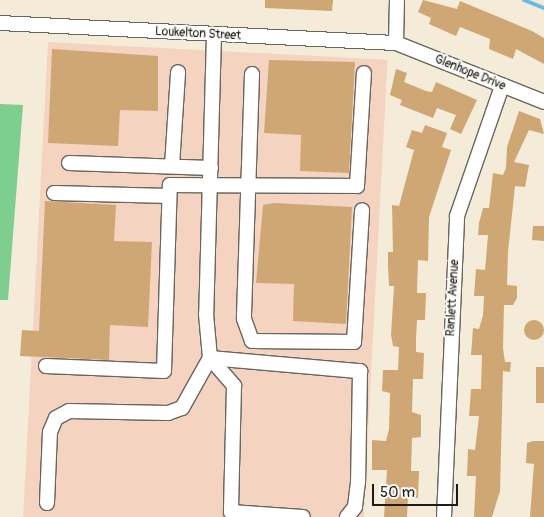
<!DOCTYPE html>
<html>
<head>
<meta charset="utf-8">
<style>
	body { margin:0 }
	#map { position:relative; width:544px; height:517px; overflow:hidden; background:#f4ecd8; font-family:Pangolin,sans-serif }
	div>[style] { position:absolute }
	[style*='--x'] { left:calc(var(--x)*1px); top:calc(var(--y)*1px); width:calc(var(--w)*1px); rotate:calc(var(--a)*1deg) }
	.built>* { inset:0; background:#f4d3c1; transform-origin:0 0 }
	.green>* { inset:0; background:#7dce8f }
	.stream>* { height:4px; margin:-2px; padding:0 2px; transform-origin:2px; border-radius:2px; background:#69bbe4 }
	.building>* { inset:0; background:#cfa774; transform-origin:0 0 }
	.round { border-radius:50% }
	.roads { filter:drop-shadow(1px 0 #68655e) drop-shadow(-1px 0 #68655e) drop-shadow(0 1px #68655e) drop-shadow(0 -1px #68655e) }
	.minor>* { height:14px; margin:-7px; padding:0 7px; transform-origin:7px; border-radius:7px; background:#fff }
	span { translate:-50% -50%; white-space:nowrap; text-align:center; line-height:1.15; -webkit-text-stroke:4px #fdfcf7; paint-order:stroke }
	.street-label { font-size:12px; color:#1c1c1c }
	.scale { position:absolute; left:372px; top:484px; width:86px; height:22px; box-sizing:border-box; border:2px solid #1c1c1c; border-top:0; padding-left:6px; font-size:15px; line-height:18px; white-space:nowrap; color:#1c1c1c; -webkit-text-stroke:4px #fdfcf7; paint-order:stroke }
</style>
</head>
<body>
<div id="map">
	<div class="built">
		<div style="left:48px;top:42px;width:340px;height:476px;rotate:3deg"></div>
	</div>
	<div class="green">
		<div style="clip-path:polygon(0 104px,23px 105px,8px 300px,0 300px)"></div>
	</div>
	<div class="stream">
		<div style="--x:524;--y:0;--w:22;--a:22"></div>
	</div>
	<div class="building">
		<div style="clip-path:polygon(265px 0,333px 0,332px 11px,265px 8px)"></div>
		<div style="clip-path:polygon(423px 0,457px 9px,460px 1px,532px 31px,544px 38px,544px 64px,516px 49px,513px 59px,489px 49px,490px 39px,460px 27px,456px 36px,429px 24px,431px 18px,418px 12px)"></div>
		<div style="clip-path:polygon(52px 49px,158px 56px,158px 111px,120px 110px,118px 146px,48px 143px)"></div>
		<div style="clip-path:polygon(269px 60px,355px 62px,349px 173px,300px 171px,301px 135px,264px 133px)"></div>
		<div style="clip-path:polygon(396px 69px,407px 73px,404px 82px,426px 91px,432px 92px,436px 82px,477px 100px,461px 134px,450px 129px,456px 115px,437px 108px,433px 118px,400px 105px,402px 100px,390px 95px)"></div>
		<div style="clip-path:polygon(519px 111px,540px 119px,544px 134px,529px 130px,514px 162px,529px 165px,525px 187px,515px 186px,508px 252px,507px 285px,517px 286px,517px 298px,513px 305px,504px 305px,503px 348px,505px 362px,511px 362px,510px 372px,503px 371px,500px 491px,492px 517px,474px 517px,476px 476px,467px 476px,468px 449px,475px 450px,479px 416px,469px 416px,471px 389px,481px 389px,482px 355px,471px 355px,472px 342px,473px 328px,479px 329px,483px 315px,484px 296px,474px 296px,476px 269px,485px 270px,488px 235px,478px 235px,479px 223px,483px 208px,489px 208px,493px 173px,503px 175px,506px 168px,507px 147px)"></div>
		<div style="clip-path:polygon(425px 125px,447px 133px,442px 147px,451px 150px,429px 217px,428px 261px,418px 260px,417px 293px,426px 293px,425px 320px,417px 320px,416px 339px,416px 352px,424px 353px,423px 379px,413px 379px,412px 412px,421px 415px,421px 437px,412px 438px,411px 471px,419px 471px,418px 498px,408px 497px,407px 517px,384px 517px,387px 470px,372px 470px,372px 440px,386px 441px,389px 429px,390px 393px,382px 391px,383px 370px,398px 370px,399px 347px,393px 346px,391px 335px,394px 286px,389px 286px,388px 266px,388px 252px,393px 252px,392px 205px,399px 206px,414px 150px,406px 147px,412px 130px,422px 133px)"></div>
		<div style="clip-path:polygon(45px 201px,116px 205px,114px 241px,152px 242px,148px 327px,110px 325px,109px 360px,20px 356px,22px 330px,39px 331px)"></div>
		<div style="clip-path:polygon(274px 203px,352px 207px,346px 324px,293px 321px,294px 284px,256px 283px,263px 205px)"></div>
		<div style="clip-path:polygon(533px 226px,544px 226px,544px 241px,532px 240px)"></div>
		<div class="round" style="left:524px;top:320px;width:20px;height:20px"></div>
		<div style="left:536px;top:367px;width:8px;height:36px"></div>
		<div style="clip-path:polygon(533px 441px,544px 441px,544px 517px,530px 517px,534px 464px,526px 463px,527px 443px)"></div>
	</div>
	<div class="roads">
		<div class="minor">
			<div style="--x:0;--y:23;--w:397;--a:2.9"></div>
			<div style="--x:396;--y:43;--w:159;--a:21.7"></div>
			<div style="--x:214;--y:35;--w:279;--a:91.6"></div>
			<div style="--x:206;--y:314;--w:44;--a:84.8"></div>
			<div style="--x:210;--y:358;--w:37;--a:49"></div>
			<div style="--x:234;--y:386;--w:126;--a:91.4"></div>
			<div style="--x:231;--y:512;--w:72;--a:4"></div>
			<div style="--x:396;--y:43;--w:43;--a:-88.7"></div>
			<div style="--x:252;--y:74;--w:245;--a:91.9"></div>
			<div style="--x:244;--y:319;--w:23;--a:70"></div>
			<div style="--x:252;--y:341;--w:102;--a:0.6"></div>
			<div style="--x:354;--y:342;--w:132;--a:-86.5"></div>
			<div style="--x:69;--y:163;--w:142;--a:2"></div>
			<div style="--x:172;--y:166;--w:94;--a:-86.3"></div>
			<div style="--x:54;--y:193;--w:115;--a:1.5"></div>
			<div style="--x:210;--y:358;--w:151;--a:5"></div>
			<div style="--x:360;--y:371;--w:111;--a:91"></div>
			<div style="--x:358;--y:482;--w:25;--a:97"></div>
			<div style="--x:355;--y:507;--w:13;--a:129"></div>
			<div style="--x:46;--y:366;--w:118;--a:2.4"></div>
			<div style="--x:164;--y:371;--w:186;--a:-88.2"></div>
			<div style="--x:170;--y:185;--w:187;--a:0.3"></div>
			<div style="--x:357;--y:186;--w:113;--a:-86.5"></div>
			<div style="--x:47;--y:503;--w:71;--a:-87.6"></div>
			<div style="--x:50;--y:432;--w:15;--a:-67"></div>
			<div style="--x:56;--y:418;--w:15;--a:-28"></div>
			<div style="--x:69;--y:411;--w:99;--a:1.2"></div>
			<div style="--x:168;--y:413;--w:15;--a:-20"></div>
			<div style="--x:182;--y:408;--w:57;--a:-60.8"></div>
			<div style="--x:444;--y:517;--w:301;--a:-87.5"></div>
			<div style="--x:457;--y:216;--w:138;--a:-70.9"></div>
		</div>
	</div>
	<div class="street-label">
		<span style="left:198px;top:34px;rotate:3deg">Loukelton Street</span>
		<span style="left:470px;top:73px;rotate:22deg">Glenhope Drive</span>
		<span style="left:453px;top:298px;rotate:-87deg">Ranlett Avenue</span>
	</div>
	<div class="scale">50 m</div>
</div>
</body>
</html>
